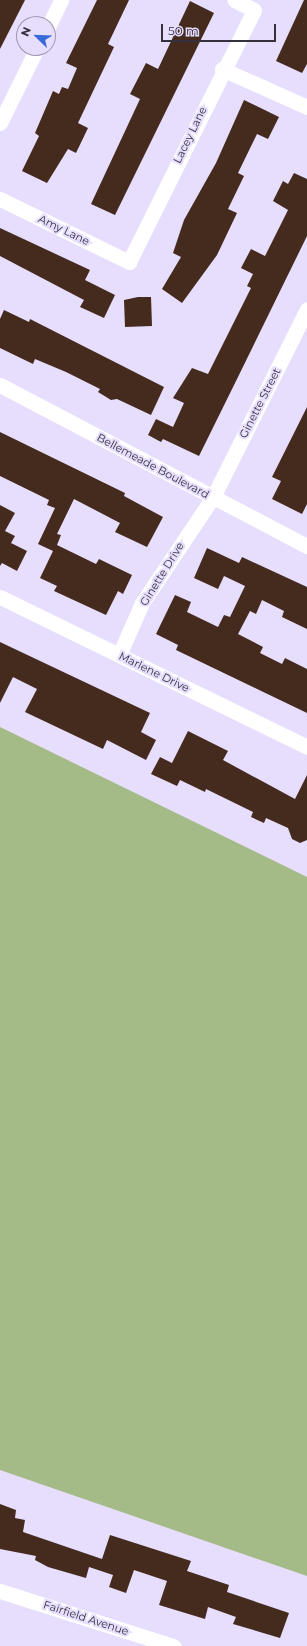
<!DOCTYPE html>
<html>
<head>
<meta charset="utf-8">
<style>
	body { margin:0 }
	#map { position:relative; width:307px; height:1646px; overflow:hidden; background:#e7ddfd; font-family:Montserrat,sans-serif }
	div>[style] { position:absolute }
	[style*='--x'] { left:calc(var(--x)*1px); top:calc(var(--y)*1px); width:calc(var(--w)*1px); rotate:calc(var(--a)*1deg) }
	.green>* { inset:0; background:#a4ba87 }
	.building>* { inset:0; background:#442b1e }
	.street>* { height:15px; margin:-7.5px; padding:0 7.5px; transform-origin:7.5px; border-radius:7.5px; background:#fff }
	span { translate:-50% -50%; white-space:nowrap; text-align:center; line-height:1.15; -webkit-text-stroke:4px #e7ddfd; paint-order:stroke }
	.street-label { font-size:11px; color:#34313d }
	.north { position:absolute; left:16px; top:16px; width:40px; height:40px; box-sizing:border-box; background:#e7ddfd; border:1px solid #9f98b0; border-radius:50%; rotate:293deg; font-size:11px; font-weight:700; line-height:16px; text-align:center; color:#34313d }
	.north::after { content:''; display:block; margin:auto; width:14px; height:18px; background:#3669d9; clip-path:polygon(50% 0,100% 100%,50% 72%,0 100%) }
	.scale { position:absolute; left:161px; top:24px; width:115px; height:18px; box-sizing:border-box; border:2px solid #34313d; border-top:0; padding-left:5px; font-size:12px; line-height:14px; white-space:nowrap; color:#34313d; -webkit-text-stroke:3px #e7ddfd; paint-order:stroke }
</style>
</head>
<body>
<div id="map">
	<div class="green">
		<div style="clip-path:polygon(0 727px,307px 877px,307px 1576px,0 1470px)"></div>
	</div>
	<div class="building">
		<div style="clip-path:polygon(0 0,25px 0,0 49px)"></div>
		<div style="clip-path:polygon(97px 0,129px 0,108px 44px,114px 47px,78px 123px,88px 128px,76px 153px,68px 149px,47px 183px,22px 171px,39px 136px,35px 133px,53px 91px,59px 94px,62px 87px,68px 89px,77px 68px,66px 63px)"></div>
		<div style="clip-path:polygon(304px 0,307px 0,307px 64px,302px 73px,276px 61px)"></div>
		<div style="clip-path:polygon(190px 1px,214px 13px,115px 215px,91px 204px,140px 99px,130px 94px,146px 63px,158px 69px)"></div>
		<div style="clip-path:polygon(244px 100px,279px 117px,268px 139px,257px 134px,238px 173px,244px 176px,228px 209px,237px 213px,217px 255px,182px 303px,162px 289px,181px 257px,173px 253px,184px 220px,216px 163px)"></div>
		<div style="clip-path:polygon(294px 173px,307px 179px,307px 236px,237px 379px,199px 456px,163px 439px,161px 442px,148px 435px,156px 419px,173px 427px,184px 403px,173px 398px,192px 368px,208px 374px,251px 288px,247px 286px,253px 274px,241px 268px,251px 249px,265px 256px,288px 210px,273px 201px,283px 181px,288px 184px)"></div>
		<div style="clip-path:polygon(0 228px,90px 270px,85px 280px,115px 295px,104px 318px,80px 307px,84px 300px,0 256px)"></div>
		<div style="clip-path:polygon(138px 297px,151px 297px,152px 326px,125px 327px,124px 300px)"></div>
		<div style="clip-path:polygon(4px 310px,29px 322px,30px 319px,164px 387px,151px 415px,117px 399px,111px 400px,98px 392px,100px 389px,66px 372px,35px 359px,33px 364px,0 348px,0 319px)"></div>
		<div style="clip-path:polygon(307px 407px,307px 504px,302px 514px,272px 499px,281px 481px,272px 477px)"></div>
		<div style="clip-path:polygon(0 432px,125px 493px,124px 496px,163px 517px,147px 547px,115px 532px,120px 523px,74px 499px,57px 534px,61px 535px,57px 545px,96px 564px,99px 559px,132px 575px,123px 594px,118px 591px,106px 615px,54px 591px,57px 586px,40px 578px,53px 551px,38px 544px,55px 508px,47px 505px,49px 500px,0 476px)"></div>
		<div style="clip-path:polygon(0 505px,15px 513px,5px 531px,15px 536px,11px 543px,27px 551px,17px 571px,2px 563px,0 566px)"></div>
		<div style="clip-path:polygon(207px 548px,239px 563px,242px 557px,307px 587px,307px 629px,282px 617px,284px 611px,262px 600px,256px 614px,250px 611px,238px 634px,263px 647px,260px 653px,282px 664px,285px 658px,307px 669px,307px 713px,176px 650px,178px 645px,156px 634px,175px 595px,191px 602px,187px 612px,218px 627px,224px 615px,230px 617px,245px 586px,224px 576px,218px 589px,194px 578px)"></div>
		<div style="clip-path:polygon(0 642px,150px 713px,141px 732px,156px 740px,146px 760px,107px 740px,103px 749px,25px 712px,37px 689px,13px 677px,0 703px)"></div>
		<div style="clip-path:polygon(188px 731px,228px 751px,223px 760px,295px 799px,307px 775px,307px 840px,300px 843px,292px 839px,288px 828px,266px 818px,264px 823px,251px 817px,253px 812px,206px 789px,205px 792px,180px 780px,177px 786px,151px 774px,160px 757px,172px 763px)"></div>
		<div style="clip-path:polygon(0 1504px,16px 1510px,15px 1518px,25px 1520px,23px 1532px,102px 1559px,110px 1535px,191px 1561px,187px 1571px,229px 1585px,227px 1592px,289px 1613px,280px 1638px,233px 1624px,236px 1617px,208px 1607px,205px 1619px,159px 1605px,167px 1581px,134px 1570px,126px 1593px,109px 1587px,113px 1575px,89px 1567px,86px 1578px,48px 1567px,35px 1560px,36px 1556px,0 1549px)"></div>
	</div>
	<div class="street">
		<div style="--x:48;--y:27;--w:30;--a:-64"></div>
		<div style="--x:222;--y:69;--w:93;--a:24.1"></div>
		<div style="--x:0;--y:123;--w:84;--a:-63.7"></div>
		<div style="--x:0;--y:199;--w:144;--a:26"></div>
		<div style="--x:129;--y:262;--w:281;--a:-63.6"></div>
		<div style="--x:254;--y:10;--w:22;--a:-153"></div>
		<div style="--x:0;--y:385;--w:347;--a:27.7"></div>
		<div style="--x:0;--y:597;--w:342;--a:26"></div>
		<div style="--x:119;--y:655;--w:57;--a:-66.1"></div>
		<div style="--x:142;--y:603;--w:128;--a:-56.2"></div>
		<div style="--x:213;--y:497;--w:210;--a:-63.4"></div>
		<div style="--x:0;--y:1591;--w:182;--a:17.6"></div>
	</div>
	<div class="street-label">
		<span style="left:190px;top:135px;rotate:-64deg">Lacey Lane</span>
		<span style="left:64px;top:230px;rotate:26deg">Amy Lane</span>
		<span style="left:260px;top:403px;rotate:-63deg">Ginette Street</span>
		<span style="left:153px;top:466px;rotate:28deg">Bellemeade Boulevard</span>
		<span style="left:162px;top:574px;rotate:-58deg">Ginette Drive</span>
		<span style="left:154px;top:672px;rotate:26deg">Marlene Drive</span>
		<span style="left:86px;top:1618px;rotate:18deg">Fairfield Avenue</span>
	</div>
	<div class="north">N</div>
	<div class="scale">50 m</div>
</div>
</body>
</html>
